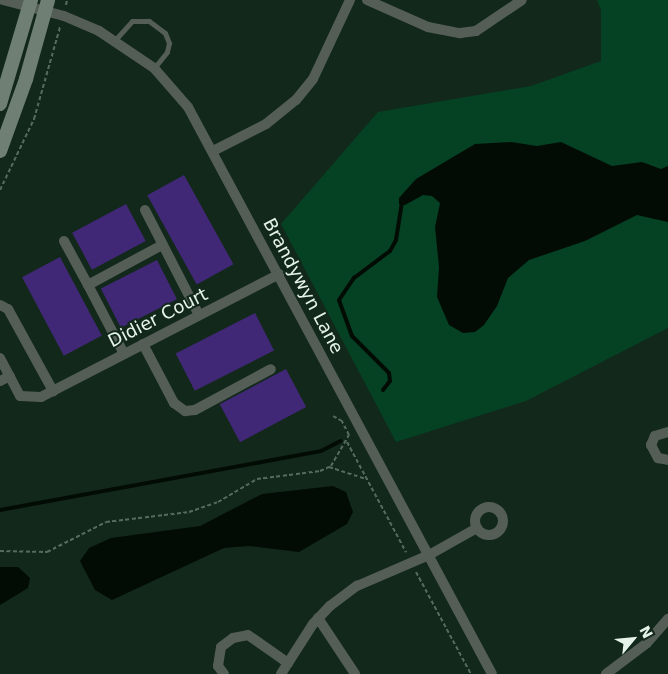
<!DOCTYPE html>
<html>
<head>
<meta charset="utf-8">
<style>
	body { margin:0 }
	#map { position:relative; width:668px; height:674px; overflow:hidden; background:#12281a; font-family:"DejaVu Sans",sans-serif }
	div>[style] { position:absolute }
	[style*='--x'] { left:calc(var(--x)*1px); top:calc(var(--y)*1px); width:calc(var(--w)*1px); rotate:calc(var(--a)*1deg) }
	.green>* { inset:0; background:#054123 }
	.water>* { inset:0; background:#020c05 }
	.stream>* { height:4px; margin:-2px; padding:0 2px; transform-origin:2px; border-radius:2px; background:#020c05 }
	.building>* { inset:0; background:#402876; transform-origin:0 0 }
	.path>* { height:2px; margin-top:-1px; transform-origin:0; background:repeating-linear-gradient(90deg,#576a5e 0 4px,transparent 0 6.5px) }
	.service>* { height:5px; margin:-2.5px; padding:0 2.5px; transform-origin:2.5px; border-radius:2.5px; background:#545e57 }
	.minor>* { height:10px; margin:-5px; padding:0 5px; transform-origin:5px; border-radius:5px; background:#545e57 }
	.minor>.ring { margin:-5px; padding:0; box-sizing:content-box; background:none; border:10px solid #545e57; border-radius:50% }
	.secondary>* { height:14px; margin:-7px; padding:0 7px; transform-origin:7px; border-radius:7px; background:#6f7f74 }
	span { translate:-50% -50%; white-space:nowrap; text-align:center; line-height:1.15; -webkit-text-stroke:4px #12281a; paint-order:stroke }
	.street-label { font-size:18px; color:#e6f3ea }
	.north { position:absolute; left:608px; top:614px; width:50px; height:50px; -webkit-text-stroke:4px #12281a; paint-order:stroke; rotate:62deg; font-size:14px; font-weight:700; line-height:20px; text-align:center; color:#e6f3ea }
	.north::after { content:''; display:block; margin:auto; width:18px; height:22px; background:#e6f3ea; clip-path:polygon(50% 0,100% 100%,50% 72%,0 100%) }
</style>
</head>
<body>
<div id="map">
	<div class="green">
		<div style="clip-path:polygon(597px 0,668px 0,668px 328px,526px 401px,396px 442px,281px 224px,378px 112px,531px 86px,601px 61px,601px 10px)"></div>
	</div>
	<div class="water">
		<div style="clip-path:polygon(511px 142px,537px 146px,561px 142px,612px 166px,642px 162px,661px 169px,668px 166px,668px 222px,637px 215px,585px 241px,529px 260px,508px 278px,497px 306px,484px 325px,475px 332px,463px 333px,449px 325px,437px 297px,439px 267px,435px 227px,440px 203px,432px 196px,423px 195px,405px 205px,399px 204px,399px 198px,416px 179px,475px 144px)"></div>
		<div style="clip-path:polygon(333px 486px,346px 492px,353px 512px,347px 524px,299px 552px,249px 546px,224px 548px,112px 600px,95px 590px,80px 561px,89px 548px,111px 538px,200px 526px,262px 494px)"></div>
		<div style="clip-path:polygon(0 567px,18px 567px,30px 578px,28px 588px,0 605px)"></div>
	</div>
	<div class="stream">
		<div style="--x:383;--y:390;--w:11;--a:-52"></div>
		<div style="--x:390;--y:381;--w:8;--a:-97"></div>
		<div style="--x:389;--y:373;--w:52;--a:-135"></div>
		<div style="--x:352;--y:336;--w:38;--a:-110"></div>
		<div style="--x:339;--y:300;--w:27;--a:-56"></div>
		<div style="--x:354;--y:278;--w:45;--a:-36.9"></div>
		<div style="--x:390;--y:251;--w:13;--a:-61"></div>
		<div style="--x:396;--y:240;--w:37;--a:-81"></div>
		<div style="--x:0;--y:510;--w:326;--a:-10.4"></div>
		<div style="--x:321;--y:451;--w:22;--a:-27"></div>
	</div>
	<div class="building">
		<div style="left:184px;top:175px;width:102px;height:42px;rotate:61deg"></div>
		<div style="left:126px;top:204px;width:42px;height:61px;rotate:62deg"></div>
		<div style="left:60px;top:257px;width:89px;height:43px;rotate:62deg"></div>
		<div style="left:157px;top:260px;width:44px;height:63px;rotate:63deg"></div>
		<div style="left:255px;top:313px;width:42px;height:89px;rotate:63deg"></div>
		<div style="left:286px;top:369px;width:43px;height:75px;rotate:62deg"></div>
	</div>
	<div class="path">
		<div style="--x:66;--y:5;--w:5;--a:-79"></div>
		<div style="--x:0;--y:190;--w:79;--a:-64.4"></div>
		<div style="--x:34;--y:119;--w:96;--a:-74.2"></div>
		<div style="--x:347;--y:442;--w:125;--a:61.8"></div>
		<div style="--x:329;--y:467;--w:40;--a:18"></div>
		<div style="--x:0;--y:551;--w:47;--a:1.2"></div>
		<div style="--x:47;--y:552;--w:66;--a:-27"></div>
		<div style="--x:106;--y:522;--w:84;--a:-6.9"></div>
		<div style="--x:189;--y:512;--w:31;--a:-19"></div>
		<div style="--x:218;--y:502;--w:45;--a:-30.5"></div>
		<div style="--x:257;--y:479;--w:64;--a:-7.2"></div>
		<div style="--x:320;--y:471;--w:12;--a:-24"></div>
		<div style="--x:331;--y:466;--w:36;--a:-60"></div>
		<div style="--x:349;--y:435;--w:16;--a:-117"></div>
		<div style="--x:342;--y:421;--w:10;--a:-151"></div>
		<div style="--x:416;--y:572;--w:116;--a:61.7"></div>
	</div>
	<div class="service">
		<div style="--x:115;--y:40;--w:25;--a:-48"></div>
		<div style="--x:132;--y:21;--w:17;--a:0"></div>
		<div style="--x:149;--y:21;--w:20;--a:37"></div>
		<div style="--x:165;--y:33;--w:11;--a:68"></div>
		<div style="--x:169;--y:43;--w:9;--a:103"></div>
		<div style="--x:167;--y:52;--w:21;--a:129"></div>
	</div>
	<div class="minor">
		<div style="--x:3;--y:0;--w:63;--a:14.7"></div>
		<div style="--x:64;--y:16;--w:38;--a:23"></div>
		<div style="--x:99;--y:31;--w:66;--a:33.9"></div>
		<div style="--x:154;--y:68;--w:52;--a:48.9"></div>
		<div style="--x:188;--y:107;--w:643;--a:61.8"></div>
		<div style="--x:367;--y:0;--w:67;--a:23.9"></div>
		<div style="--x:428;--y:27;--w:33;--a:11"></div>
		<div style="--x:460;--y:33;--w:16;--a:-7"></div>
		<div style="--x:476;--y:31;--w:55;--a:-34"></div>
		<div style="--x:213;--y:151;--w:59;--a:-27"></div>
		<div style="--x:266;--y:124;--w:38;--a:-39"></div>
		<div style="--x:296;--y:100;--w:27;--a:-51"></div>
		<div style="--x:313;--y:79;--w:87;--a:-64.9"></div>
		<div style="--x:145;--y:210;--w:118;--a:62.8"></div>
		<div style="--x:64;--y:241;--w:50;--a:61.4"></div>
		<div style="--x:88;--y:285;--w:84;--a:-28.4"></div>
		<div style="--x:88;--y:285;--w:78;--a:62.4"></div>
		<div style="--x:0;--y:305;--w:9;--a:27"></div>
		<div style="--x:8;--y:309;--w:94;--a:61.2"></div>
		<div style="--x:143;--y:344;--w:67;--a:62.3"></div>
		<div style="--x:174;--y:403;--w:14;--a:36"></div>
		<div style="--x:185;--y:411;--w:10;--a:-6"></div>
		<div style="--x:195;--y:410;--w:86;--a:-28.3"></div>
		<div style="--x:0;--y:358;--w:43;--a:62.2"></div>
		<div style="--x:20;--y:396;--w:21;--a:3"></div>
		<div style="--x:41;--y:397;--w:268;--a:-27.3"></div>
		<div style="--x:0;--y:381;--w:11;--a:-27"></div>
		<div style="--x:668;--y:432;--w:14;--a:163"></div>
		<div style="--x:655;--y:436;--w:10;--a:114"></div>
		<div style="--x:651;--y:445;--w:15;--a:62"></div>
		<div style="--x:658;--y:458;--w:10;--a:11"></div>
		<div class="ring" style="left:475px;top:507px;width:18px;height:18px"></div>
		<div style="--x:318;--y:618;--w:67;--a:56.5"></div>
		<div style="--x:224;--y:674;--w:10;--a:-127"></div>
		<div style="--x:218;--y:666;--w:19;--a:-81"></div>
		<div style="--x:221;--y:647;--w:15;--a:-37"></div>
		<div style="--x:233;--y:638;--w:15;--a:-11"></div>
		<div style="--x:248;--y:635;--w:49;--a:35"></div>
		<div style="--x:281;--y:674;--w:59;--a:-57.4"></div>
		<div style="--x:313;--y:624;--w:25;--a:-47"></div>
		<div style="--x:330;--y:606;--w:34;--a:-37"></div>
		<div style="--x:357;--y:586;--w:78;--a:-23.3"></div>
		<div style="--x:429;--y:555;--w:55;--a:-29.4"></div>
		<div style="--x:606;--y:674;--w:51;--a:-37.1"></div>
		<div style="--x:647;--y:643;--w:32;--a:-49"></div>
	</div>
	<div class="secondary">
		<div style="--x:0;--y:104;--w:109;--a:-73.4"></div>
		<div style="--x:0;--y:151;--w:77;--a:-70.1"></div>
		<div style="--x:26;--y:79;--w:82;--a:-74.4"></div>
	</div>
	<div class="street-label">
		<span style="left:303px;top:286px;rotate:62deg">Brandywyn Lane</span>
		<span style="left:158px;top:318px;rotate:-27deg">Didier Court</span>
	</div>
	<div class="north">N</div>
</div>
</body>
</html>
